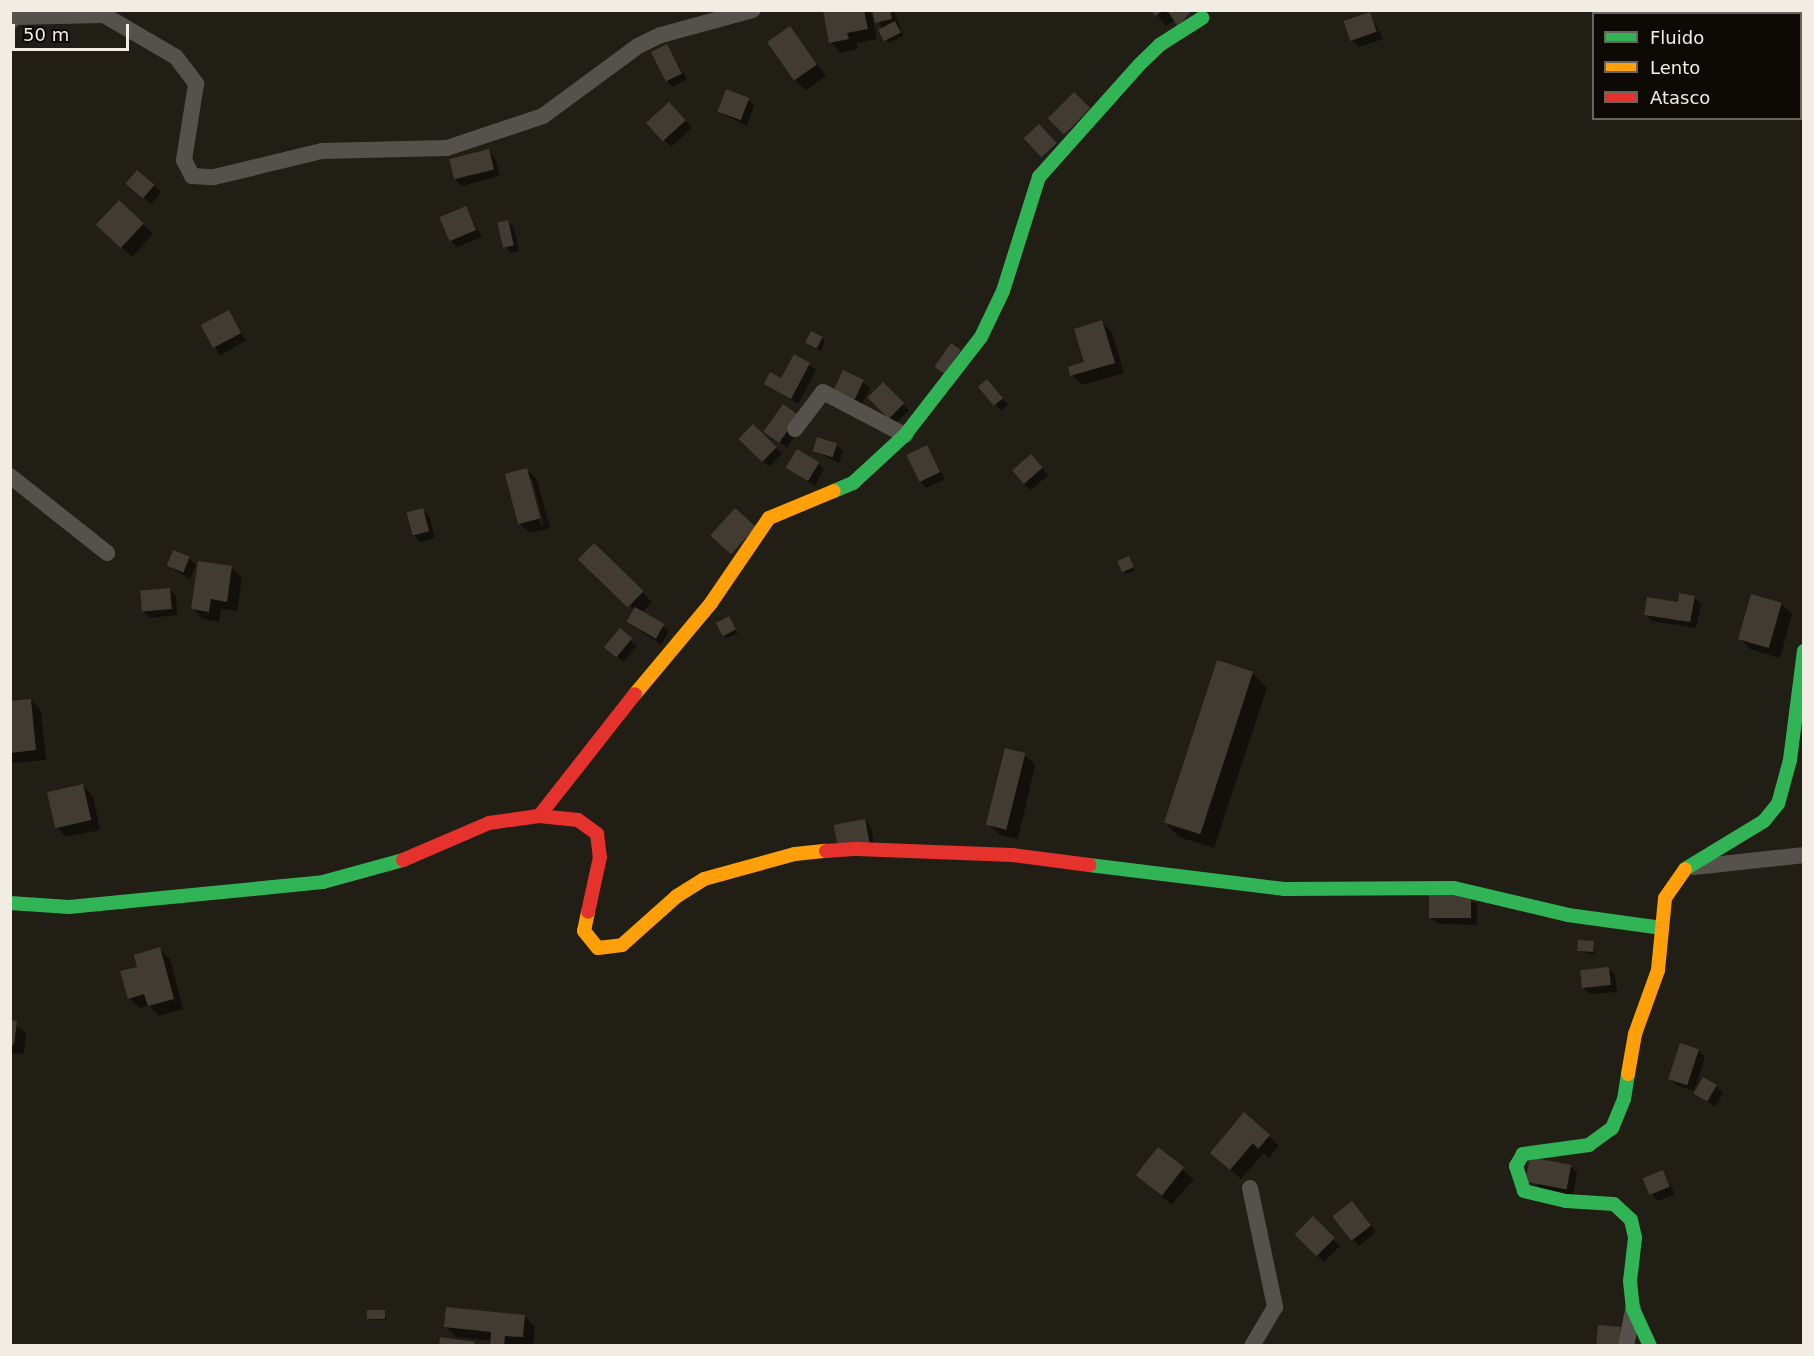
<!DOCTYPE html>
<html>
<head>
<meta charset="utf-8">
<style>
	body { margin:0 }
	#map { position:relative; width:1814px; height:1356px; overflow:hidden; background:#211e15; font-family:"DejaVu Sans",sans-serif }
	div>[style] { position:absolute }
	[style*='--x'] { left:calc(var(--x)*1px); top:calc(var(--y)*1px); width:calc(var(--w)*1px); rotate:calc(var(--a)*1deg) }
	.shadow>* { inset:0; background:#0007; transform-origin:0 0 }
	.building>* { inset:0; background:#423b32; transform-origin:0 0 }
	.street>* { height:16px; margin:-8px; padding:0 8px; transform-origin:8px; border-radius:8px; background:#55524b }
	.fast>* { height:14px; margin:-7px; padding:0 7px; transform-origin:7px; border-radius:7px; background:#30b455 }
	.slow>* { height:14px; margin:-7px; padding:0 7px; transform-origin:7px; border-radius:7px; background:#ff9f0a }
	.jam>* { height:14px; margin:-7px; padding:0 7px; transform-origin:7px; border-radius:7px; background:#e5322d }
	span { translate:-50% -50%; white-space:nowrap; text-align:center; line-height:1.15; -webkit-text-stroke:5px #0d0a05; paint-order:stroke }
	.frame { position:absolute; inset:0; border:12px solid #f1ede2; pointer-events:none }
	.legend { position:absolute; left:1592px; top:12px; width:210px; height:108px; box-sizing:border-box; background:#0d0a05; border:2px solid #68655d; margin:0; padding:8px 10px; list-style:none; font-size:18px; color:#f1ede2 }
	.legend li { display:flex; align-items:center; gap:12px; height:30px }
	.legend b { width:30px; border:2px solid #68655d }
	.scale { position:absolute; left:12px; top:24px; width:117px; height:27px; box-sizing:border-box; border:3px solid #f1ede2; border-top:0; padding-left:8px; font-size:18px; line-height:21px; white-space:nowrap; color:#f1ede2; -webkit-text-stroke:4px #0d0a05; paint-order:stroke }
</style>
</head>
<body>
<div id="map">
	<div class="shadow">
		<div style="clip-path:polygon(835px 10px,867px 10px,872px 15px,877px 39px,857px 43px,858px 49px,841px 53px,831px 43px)"></div>
		<div style="clip-path:polygon(874px 10px,894px 10px,903px 36px,888px 43px)"></div>
		<div style="clip-path:polygon(1153px 10px,1190px 10px,1166px 26px)"></div>
		<div style="clip-path:polygon(1370px 14px,1383px 39px,1359px 47px,1352px 41px)"></div>
		<div style="clip-path:polygon(790px 28px,826px 76px,806px 90px,795px 80px)"></div>
		<div style="clip-path:polygon(667px 46px,687px 79px,673px 87px,666px 80px)"></div>
		<div style="clip-path:polygon(748px 99px,754px 105px,747px 126px,719px 112px)"></div>
		<div style="clip-path:polygon(676px 110px,692px 128px,671px 147px,649px 123px)"></div>
		<div style="clip-path:polygon(488px 151px,495px 158px,500px 176px,462px 186px,456px 180px,451px 161px)"></div>
		<div style="clip-path:polygon(138px 172px,161px 192px,151px 204px,134px 191px)"></div>
		<div style="clip-path:polygon(465px 207px,482px 237px,457px 247px,451px 241px)"></div>
		<div style="clip-path:polygon(507px 221px,514px 228px,519px 251px,511px 253px,505px 246px)"></div>
		<div style="clip-path:polygon(143px 224px,153px 234px,132px 257px,109px 235px)"></div>
		<div style="left:229px;top:312px;width:33px;height:30px;rotate:59deg"></div>
		<div style="clip-path:polygon(1101px 322px,1112px 332px,1124px 373px,1082px 385px,1072px 375px,1086px 363px)"></div>
		<div style="clip-path:polygon(822px 338px,825px 341px,821px 351px,810px 345px)"></div>
		<div style="clip-path:polygon(809px 364px,816px 370px,798px 404px,766px 383px,782px 380px)"></div>
		<div style="clip-path:polygon(863px 382px,870px 388px,861px 406px,841px 396px)"></div>
		<div style="left:883px;top:384px;width:37px;height:19px;rotate:45deg"></div>
		<div style="clip-path:polygon(994px 387px,1008px 405px,1001px 411px,995px 404px)"></div>
		<div style="clip-path:polygon(804px 422px,787px 448px,766px 432px)"></div>
		<div style="left:753px;top:426px;width:40px;height:18px;rotate:44deg"></div>
		<div style="clip-path:polygon(836px 445px,843px 451px,839px 463px,814px 451px)"></div>
		<div style="clip-path:polygon(927px 447px,945px 479px,926px 488px,920px 481px)"></div>
		<div style="clip-path:polygon(818px 463px,824px 469px,815px 486px,788px 468px)"></div>
		<div style="clip-path:polygon(1038px 463px,1048px 475px,1031px 490px,1024px 484px)"></div>
		<div style="clip-path:polygon(evenodd,527px 469px,537px 480px,550px 528px,530px 533px,519px 523px,527px 469px,529px 479px,532px 479px,544px 525px,541px 526px,529px 479px)"></div>
		<div style="clip-path:polygon(422px 510px,429px 516px,435px 538px,420px 542px,414px 535px)"></div>
		<div style="clip-path:polygon(594px 545px,652px 602px,642px 613px,669px 631px,661px 645px,628px 622px,635px 610px,591px 570px)"></div>
		<div style="clip-path:polygon(189px 558px,196px 565px,190px 579px,168px 566px)"></div>
		<div style="clip-path:polygon(1128px 558px,1135px 570px,1126px 574px,1119px 563px)"></div>
		<div style="clip-path:polygon(231px 568px,242px 578px,237px 611px,221px 609px,219px 622px,203px 619px,193px 609px)"></div>
		<div style="clip-path:polygon(169px 589px,176px 596px,177px 615px,150px 618px,143px 611px)"></div>
		<div style="clip-path:polygon(1694px 597px,1701px 604px,1696px 628px,1652px 621px,1645px 614px)"></div>
		<div style="clip-path:polygon(1781px 604px,1792px 614px,1780px 658px,1750px 649px,1740px 639px)"></div>
		<div style="clip-path:polygon(729px 618px,738px 633px,727px 638px,724px 636px)"></div>
		<div style="clip-path:polygon(620px 631px,637px 646px,623px 662px,613px 653px)"></div>
		<div style="clip-path:polygon(1218px 662px,1253px 674px,1267px 688px,1214px 848px,1179px 837px,1165px 823px)"></div>
		<div style="clip-path:polygon(31px 700px,41px 711px,46px 760px,10px 763px,10px 721px)"></div>
		<div style="clip-path:polygon(1025px 755px,1035px 765px,1018px 839px,1000px 835px,989px 825px)"></div>
		<div style="clip-path:polygon(82px 785px,93px 796px,100px 830px,66px 837px,56px 827px)"></div>
		<div style="clip-path:polygon(865px 821px,871px 827px,875px 850px,846px 855px)"></div>
		<div style="clip-path:polygon(1431px 896px,1477px 903px,1477px 925px,1438px 924px,1431px 918px)"></div>
		<div style="clip-path:polygon(1593px 942px,1595px 955px,1579px 951px)"></div>
		<div style="clip-path:polygon(159px 949px,170px 959px,183px 1009px,159px 1016px,149px 1005px,140px 1008px,129px 998px,139px 968px)"></div>
		<div style="clip-path:polygon(1608px 969px,1615px 975px,1617px 992px,1590px 994px,1583px 988px)"></div>
		<div style="clip-path:polygon(10px 1022px,26px 1033px,24px 1054px,10px 1053px)"></div>
		<div style="clip-path:polygon(1698px 1050px,1705px 1057px,1694px 1091px,1677px 1085px,1670px 1079px)"></div>
		<div style="clip-path:polygon(1716px 1086px,1723px 1093px,1715px 1107px,1695px 1093px)"></div>
		<div style="clip-path:polygon(1269px 1136px,1279px 1146px,1269px 1158px,1264px 1153px,1241px 1179px,1212px 1153px)"></div>
		<div style="left:1159px;top:1149px;width:46px;height:34px;rotate:41deg"></div>
		<div style="clip-path:polygon(1570px 1166px,1577px 1173px,1573px 1195px,1534px 1188px)"></div>
		<div style="clip-path:polygon(1663px 1172px,1675px 1194px,1658px 1201px,1651px 1194px)"></div>
		<div style="clip-path:polygon(1358px 1209px,1376px 1232px,1359px 1246px,1334px 1217px)"></div>
		<div style="left:1313px;top:1218px;width:39px;height:23px;rotate:46deg"></div>
		<div style="clip-path:polygon(384px 1312px,387px 1321px,369px 1319px)"></div>
		<div style="clip-path:polygon(525px 1317px,535px 1327px,533px 1346px,492px 1346px,492px 1341px,456px 1337px,446px 1327px)"></div>
	</div>
	<div class="building">
		<div style="clip-path:polygon(827px 10px,864px 10px,868px 29px,847px 33px,849px 39px,829px 43px,823px 11px)"></div>
		<div style="clip-path:polygon(872px 10px,890px 10px,892px 19px,875px 23px)"></div>
		<div style="clip-path:polygon(1151px 10px,1164px 10px,1155px 16px)"></div>
		<div style="clip-path:polygon(1167px 10px,1192px 10px,1178px 27px)"></div>
		<div style="left:1370px;top:12px;width:21px;height:28px;rotate:71deg"></div>
		<div style="left:895px;top:21px;width:13px;height:19px;rotate:63deg"></div>
		<div style="left:790px;top:26px;width:47px;height:28px;rotate:55deg"></div>
		<div style="left:667px;top:44px;width:33px;height:18px;rotate:63deg"></div>
		<div style="left:726px;top:89px;width:25px;height:24px;rotate:21deg"></div>
		<div style="left:1074px;top:92px;width:23px;height:37px;rotate:45deg"></div>
		<div style="left:669px;top:102px;width:25px;height:31px;rotate:48deg"></div>
		<div style="left:1039px;top:124px;width:26px;height:21px;rotate:47deg"></div>
		<div style="left:489px;top:149px;width:21px;height:41px;rotate:76deg"></div>
		<div style="left:137px;top:170px;width:23px;height:18px;rotate:40deg"></div>
		<div style="left:119px;top:200px;width:34px;height:34px;rotate:43deg"></div>
		<div style="left:466px;top:206px;width:26px;height:29px;rotate:67deg"></div>
		<div style="left:508px;top:220px;width:26px;height:11px;rotate:77deg"></div>
		<div style="left:229px;top:310px;width:26px;height:32px;rotate:62deg"></div>
		<div style="clip-path:polygon(1102px 320px,1115px 363px,1070px 376px,1068px 367px,1084px 362px,1074px 329px)"></div>
		<div style="left:811px;top:331px;width:13px;height:13px;rotate:27deg"></div>
		<div style="left:951px;top:343px;width:12px;height:29px;rotate:35deg"></div>
		<div style="clip-path:polygon(794px 354px,810px 363px,791px 399px,764px 384px,770px 372px,781px 378px)"></div>
		<div style="left:843px;top:370px;width:23px;height:22px;rotate:25deg"></div>
		<div style="left:987px;top:379px;width:25px;height:12px;rotate:50deg"></div>
		<div style="left:883px;top:382px;width:30px;height:22px;rotate:45deg"></div>
		<div style="left:783px;top:404px;width:19px;height:34px;rotate:35deg"></div>
		<div style="left:753px;top:424px;width:33px;height:21px;rotate:44deg"></div>
		<div style="left:817px;top:437px;width:21px;height:15px;rotate:17deg"></div>
		<div style="left:927px;top:445px;width:30px;height:23px;rotate:64deg"></div>
		<div style="left:797px;top:449px;width:26px;height:22px;rotate:31deg"></div>
		<div style="left:1031px;top:454px;width:18px;height:25px;rotate:49deg"></div>
		<div style="left:527px;top:468px;width:52px;height:23px;rotate:75deg"></div>
		<div style="left:423px;top:508px;width:24px;height:17px;rotate:75deg"></div>
		<div style="left:735px;top:508px;width:28px;height:37px;rotate:42deg"></div>
		<div style="left:594px;top:543px;width:69px;height:23px;rotate:44deg"></div>
		<div style="left:173px;top:550px;width:18px;height:17px;rotate:22deg"></div>
		<div style="left:1129px;top:556px;width:12px;height:13px;rotate:66deg"></div>
		<div style="clip-path:polygon(198px 561px,232px 566px,227px 602px,211px 599px,209px 612px,191px 609px)"></div>
		<div style="left:170px;top:588px;width:21px;height:30px;rotate:85deg"></div>
		<div style="clip-path:polygon(1679px 593px,1695px 596px,1690px 622px,1644px 615px,1647px 597px,1678px 602px)"></div>
		<div style="left:1751px;top:594px;width:32px;height:47px;rotate:16deg"></div>
		<div style="left:635px;top:607px;width:34px;height:17px;rotate:30deg"></div>
		<div style="left:729px;top:616px;width:15px;height:15px;rotate:62deg"></div>
		<div style="left:620px;top:628px;width:16px;height:25px;rotate:40deg"></div>
		<div style="left:1217px;top:660px;width:38px;height:171px;rotate:18deg"></div>
		<div style="clip-path:polygon(31px 699px,36px 750px,10px 753px,10px 701px)"></div>
		<div style="left:1005px;top:748px;width:21px;height:79px;rotate:14deg"></div>
		<div style="left:83px;top:784px;width:37px;height:37px;rotate:77deg"></div>
		<div style="left:865px;top:819px;width:25px;height:32px;rotate:79deg"></div>
		<div style="left:1429px;top:894px;width:42px;height:24px"></div>
		<div style="left:1578px;top:940px;width:16px;height:11px;rotate:4deg"></div>
		<div style="clip-path:polygon(160px 947px,174px 999px,148px 1006px,144px 994px,128px 999px,120px 971px,137px 967px,134px 955px)"></div>
		<div style="left:1609px;top:967px;width:18px;height:29px;rotate:84deg"></div>
		<div style="clip-path:polygon(10px 1020px,17px 1021px,14px 1045px,10px 1044px)"></div>
		<div style="left:1680px;top:1043px;width:20px;height:38px;rotate:18deg"></div>
		<div style="left:1703px;top:1077px;width:16px;height:19px;rotate:30deg"></div>
		<div style="clip-path:polygon(1244px 1112px,1270px 1135px,1258px 1149px,1253px 1143px,1230px 1170px,1210px 1153px)"></div>
		<div style="left:1158px;top:1147px;width:33px;height:36px;rotate:38deg"></div>
		<div style="left:1530px;top:1157px;width:42px;height:25px;rotate:11deg"></div>
		<div style="left:1663px;top:1170px;width:18px;height:22px;rotate:68deg"></div>
		<div style="left:1352px;top:1201px;width:31px;height:25px;rotate:52deg"></div>
		<div style="left:1313px;top:1216px;width:31px;height:26px;rotate:45deg"></div>
		<div style="clip-path:polygon(446px 1307px,525px 1315px,523px 1337px,505px 1336px,504px 1346px,490px 1346px,491px 1332px,444px 1327px)"></div>
		<div style="left:385px;top:1310px;width:9px;height:18px;rotate:90deg"></div>
		<div style="left:1598px;top:1325px;width:23px;height:21px;rotate:5deg"></div>
		<div style="clip-path:polygon(440px 1337px,475px 1342px,474px 1346px,439px 1346px)"></div>
	</div>
	<div class="street">
		<div style="--x:10;--y:22;--w:7;--a:-45"></div>
		<div style="--x:15;--y:17;--w:89;--a:-1.3"></div>
		<div style="--x:104;--y:15;--w:83;--a:30.3"></div>
		<div style="--x:176;--y:57;--w:34;--a:53"></div>
		<div style="--x:196;--y:84;--w:77;--a:99"></div>
		<div style="--x:184;--y:160;--w:18;--a:63"></div>
		<div style="--x:192;--y:176;--w:22;--a:3"></div>
		<div style="--x:214;--y:177;--w:111;--a:-13.5"></div>
		<div style="--x:322;--y:151;--w:125;--a:-1.4"></div>
		<div style="--x:447;--y:148;--w:101;--a:-18.4"></div>
		<div style="--x:543;--y:116;--w:118;--a:-36.4"></div>
		<div style="--x:638;--y:46;--w:25;--a:-26"></div>
		<div style="--x:661;--y:35;--w:95;--a:-15.2"></div>
		<div style="--x:795;--y:429;--w:46;--a:-52.9"></div>
		<div style="--x:823;--y:392;--w:93;--a:27.7"></div>
		<div style="--x:10;--y:476;--w:124;--a:38.4"></div>
		<div style="--x:1694;--y:867;--w:111;--a:-6.2"></div>
		<div style="--x:1250;--y:1188;--w:122;--a:78.1"></div>
		<div style="--x:1275;--y:1307;--w:45;--a:120.5"></div>
		<div style="--x:1626;--y:1346;--w:38;--a:-79"></div>
	</div>
	<div class="fast">
		<div style="--x:834;--y:491;--w:21;--a:-23"></div>
		<div style="--x:853;--y:483;--w:71;--a:-42.7"></div>
		<div style="--x:905;--y:435;--w:124;--a:-52.2"></div>
		<div style="--x:981;--y:337;--w:51;--a:-64.4"></div>
		<div style="--x:1003;--y:291;--w:120;--a:-72.5"></div>
		<div style="--x:1039;--y:177;--w:150;--a:-48.2"></div>
		<div style="--x:1139;--y:65;--w:30;--a:-44"></div>
		<div style="--x:1161;--y:44;--w:49;--a:-32.4"></div>
		<div style="--x:1089;--y:865;--w:196;--a:7"></div>
		<div style="--x:1284;--y:889;--w:170;--a:-0.3"></div>
		<div style="--x:1454;--y:888;--w:117;--a:13.3"></div>
		<div style="--x:1568;--y:915;--w:95;--a:7.9"></div>
		<div style="--x:1685;--y:869;--w:92;--a:-31.3"></div>
		<div style="--x:1764;--y:821;--w:22;--a:-51"></div>
		<div style="--x:1778;--y:804;--w:46;--a:-74.7"></div>
		<div style="--x:1790;--y:760;--w:110;--a:-82.7"></div>
		<div style="--x:10;--y:903;--w:59;--a:3.9"></div>
		<div style="--x:69;--y:907;--w:255;--a:-5.6"></div>
		<div style="--x:323;--y:882;--w:83;--a:-15.4"></div>
		<div style="--x:1628;--y:1074;--w:25;--a:99"></div>
		<div style="--x:1624;--y:1099;--w:31;--a:112"></div>
		<div style="--x:1612;--y:1128;--w:29;--a:144"></div>
		<div style="--x:1589;--y:1145;--w:67;--a:172.2"></div>
		<div style="--x:1523;--y:1154;--w:14;--a:120"></div>
		<div style="--x:1516;--y:1166;--w:26;--a:72"></div>
		<div style="--x:1524;--y:1191;--w:43;--a:13.4"></div>
		<div style="--x:1566;--y:1201;--w:48;--a:3.6"></div>
		<div style="--x:1614;--y:1204;--w:23;--a:43"></div>
		<div style="--x:1631;--y:1220;--w:18;--a:77"></div>
		<div style="--x:1635;--y:1238;--w:43;--a:96.6"></div>
		<div style="--x:1630;--y:1281;--w:28;--a:84"></div>
		<div style="--x:1633;--y:1309;--w:41;--a:65.3"></div>
	</div>
	<div class="slow">
		<div style="--x:635;--y:694;--w:119;--a:-50.1"></div>
		<div style="--x:711;--y:603;--w:103;--a:-55.7"></div>
		<div style="--x:769;--y:518;--w:70;--a:-22.6"></div>
		<div style="--x:588;--y:912;--w:19;--a:102"></div>
		<div style="--x:584;--y:931;--w:22;--a:51"></div>
		<div style="--x:598;--y:948;--w:24;--a:-7"></div>
		<div style="--x:622;--y:945;--w:74;--a:-41.7"></div>
		<div style="--x:677;--y:896;--w:32;--a:-32"></div>
		<div style="--x:704;--y:879;--w:94;--a:-15.4"></div>
		<div style="--x:795;--y:854;--w:31;--a:-6"></div>
		<div style="--x:1628;--y:1074;--w:41;--a:-80.1"></div>
		<div style="--x:1635;--y:1034;--w:68;--a:-70.2"></div>
		<div style="--x:1658;--y:970;--w:72;--a:-84.4"></div>
		<div style="--x:1665;--y:898;--w:35;--a:-55"></div>
	</div>
	<div class="jam">
		<div style="--x:539;--y:816;--w:155;--a:-51.8"></div>
		<div style="--x:826;--y:851;--w:31;--a:-4"></div>
		<div style="--x:857;--y:849;--w:155;--a:2.2"></div>
		<div style="--x:1012;--y:855;--w:78;--a:7.4"></div>
		<div style="--x:403;--y:860;--w:94;--a:-23.3"></div>
		<div style="--x:489;--y:823;--w:50;--a:-8"></div>
		<div style="--x:539;--y:816;--w:39;--a:6"></div>
		<div style="--x:578;--y:820;--w:24;--a:36"></div>
		<div style="--x:597;--y:834;--w:23;--a:83"></div>
		<div style="--x:600;--y:857;--w:56;--a:102.3"></div>
	</div>
	<div class="frame"></div>
	<ul class="legend">
	<li><b style="height:8px;background:#30b455"></b>Fluido</li>
	<li><b style="height:8px;background:#ff9f0a"></b>Lento</li>
	<li><b style="height:8px;background:#e5322d"></b>Atasco</li>
	</ul>
	<div class="scale">50 m</div>
</div>
</body>
</html>
